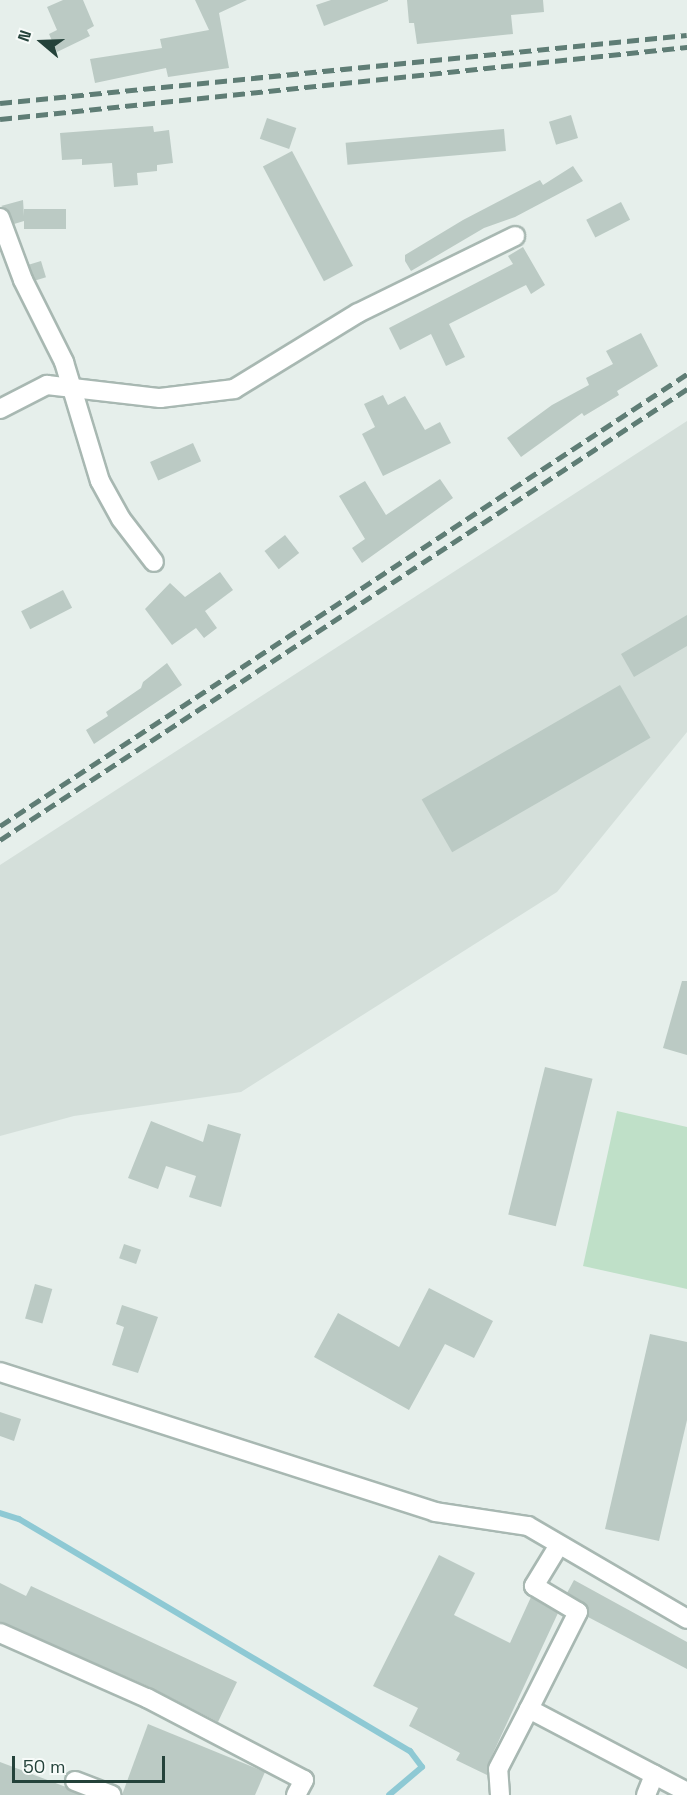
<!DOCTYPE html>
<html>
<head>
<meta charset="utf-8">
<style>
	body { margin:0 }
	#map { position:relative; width:687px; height:1795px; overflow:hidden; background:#e6efeb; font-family:"Space Grotesk",sans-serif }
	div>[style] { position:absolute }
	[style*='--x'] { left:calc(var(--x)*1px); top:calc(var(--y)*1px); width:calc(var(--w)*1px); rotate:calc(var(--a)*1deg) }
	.built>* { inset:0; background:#d4dfda }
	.green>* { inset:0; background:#bfe0c8 }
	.stream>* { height:6px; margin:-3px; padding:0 3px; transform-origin:3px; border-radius:3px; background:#8ec9d4 }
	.building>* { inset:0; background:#bbcac4; transform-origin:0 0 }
	.roads { filter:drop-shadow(2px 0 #a8b8b2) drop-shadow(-2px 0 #a8b8b2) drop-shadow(0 2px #a8b8b2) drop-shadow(0 -2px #a8b8b2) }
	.minor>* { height:18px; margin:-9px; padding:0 9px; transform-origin:9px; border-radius:9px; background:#fff }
	.rail>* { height:4.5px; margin-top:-2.25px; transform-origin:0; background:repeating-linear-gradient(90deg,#5f7d75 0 12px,transparent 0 18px) }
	span { translate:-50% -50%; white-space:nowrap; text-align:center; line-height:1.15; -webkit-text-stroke:4.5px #f7fbf9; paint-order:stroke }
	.north { position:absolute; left:12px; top:12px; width:60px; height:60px; -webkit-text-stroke:4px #f7fbf9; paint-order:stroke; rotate:289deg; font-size:16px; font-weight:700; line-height:24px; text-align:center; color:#24423a }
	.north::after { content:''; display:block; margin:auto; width:21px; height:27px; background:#24423a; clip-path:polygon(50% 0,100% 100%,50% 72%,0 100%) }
	.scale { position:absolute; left:12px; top:1756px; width:153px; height:27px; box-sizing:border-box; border:3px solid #24423a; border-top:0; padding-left:8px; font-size:18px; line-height:21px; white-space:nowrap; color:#24423a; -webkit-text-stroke:4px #f7fbf9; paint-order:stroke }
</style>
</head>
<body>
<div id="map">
	<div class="built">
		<div style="clip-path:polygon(687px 421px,687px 732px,557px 892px,241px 1092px,74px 1116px,0 1136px,0 865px)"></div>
	</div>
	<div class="green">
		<div style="clip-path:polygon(617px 1111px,687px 1127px,687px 1289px,583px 1266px)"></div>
	</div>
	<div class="stream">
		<div style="--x:0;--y:1513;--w:20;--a:18"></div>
		<div style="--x:19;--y:1519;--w:455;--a:30.7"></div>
		<div style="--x:410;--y:1751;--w:20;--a:53"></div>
		<div style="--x:422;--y:1767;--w:43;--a:139.7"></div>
	</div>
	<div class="building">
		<div style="clip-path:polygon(63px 0,83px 0,94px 26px,87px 30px,90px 36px,57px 52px,49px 34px,57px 30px,47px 7px)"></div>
		<div style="clip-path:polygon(195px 0,247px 0,219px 13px,229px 68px,168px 77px,166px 68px,95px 83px,90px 59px,162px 48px,160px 39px,209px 30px)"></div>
		<div style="clip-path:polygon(331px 0,388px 0,388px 1px,324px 26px,316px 5px)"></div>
		<div style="clip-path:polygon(407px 0,543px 0,544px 12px,511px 15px,513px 34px,417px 44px,414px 23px,409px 23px)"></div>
		<div style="left:571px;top:115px;width:24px;height:23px;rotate:73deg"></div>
		<div style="left:267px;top:118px;width:31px;height:22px;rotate:19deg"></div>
		<div style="clip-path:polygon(153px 126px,154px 132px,169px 130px,173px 163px,157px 165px,157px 171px,137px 173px,138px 185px,114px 187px,112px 163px,82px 165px,82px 159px,62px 160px,60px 133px)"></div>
		<div style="left:504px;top:129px;width:22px;height:159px;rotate:85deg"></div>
		<div style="left:292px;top:151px;width:130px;height:33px;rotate:62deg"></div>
		<div style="clip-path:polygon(573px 166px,583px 181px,515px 217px,484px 228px,411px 271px,405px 261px,405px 255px,463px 220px,540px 180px,543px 185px)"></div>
		<div style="clip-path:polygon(23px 200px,24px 216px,24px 209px,66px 209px,66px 229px,24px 229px,24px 221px,14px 224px,8px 210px,1px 206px)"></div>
		<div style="left:621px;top:202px;width:20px;height:39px;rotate:63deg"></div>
		<div style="clip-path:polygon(523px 247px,545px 285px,531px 294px,526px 285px,449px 324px,465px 357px,446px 366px,431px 334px,400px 350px,389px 328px,513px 264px,508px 256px)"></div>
		<div style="left:41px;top:261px;width:17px;height:13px;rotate:73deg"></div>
		<div style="clip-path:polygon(641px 333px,658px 366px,617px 391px,619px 395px,584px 416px,582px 413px,521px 457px,507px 438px,552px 405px,589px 385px,586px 378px,613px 364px,606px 351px)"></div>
		<div style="clip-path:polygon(383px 395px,388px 405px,405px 396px,425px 430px,440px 422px,451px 443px,383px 476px,362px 434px,375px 427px,364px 404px)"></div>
		<div style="left:193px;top:443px;width:20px;height:47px;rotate:66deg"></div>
		<div style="clip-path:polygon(440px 479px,453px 498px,362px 563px,352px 548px,365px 539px,339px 496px,365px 481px,386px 515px)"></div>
		<div style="left:285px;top:535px;width:23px;height:26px;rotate:52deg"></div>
		<div style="clip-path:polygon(220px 572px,233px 590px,205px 611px,217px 628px,204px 638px,196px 628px,172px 645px,145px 609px,170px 583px,185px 597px)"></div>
		<div style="left:63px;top:590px;width:20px;height:47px;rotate:63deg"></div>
		<div style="clip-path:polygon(687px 615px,687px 646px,634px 677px,621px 654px)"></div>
		<div style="clip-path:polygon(167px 663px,182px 685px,94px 744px,86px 730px,108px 716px,106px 712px,141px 688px,143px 682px)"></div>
		<div style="left:620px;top:685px;width:61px;height:229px;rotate:60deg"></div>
		<div style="clip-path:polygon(682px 981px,687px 981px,687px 1055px,663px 1048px)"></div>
		<div style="left:545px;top:1067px;width:49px;height:152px;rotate:14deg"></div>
		<div style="clip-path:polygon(151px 1121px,203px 1142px,208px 1124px,241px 1134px,221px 1207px,189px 1197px,196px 1176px,166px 1166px,158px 1189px,128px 1178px)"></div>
		<div style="left:124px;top:1244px;width:18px;height:15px;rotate:19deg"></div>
		<div style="left:35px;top:1284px;width:18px;height:36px;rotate:16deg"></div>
		<div style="clip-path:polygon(429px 1288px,493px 1321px,474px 1358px,445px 1344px,409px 1410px,314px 1357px,338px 1313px,399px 1347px)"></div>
		<div style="clip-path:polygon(122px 1305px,158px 1317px,138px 1373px,112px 1365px,124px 1327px,116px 1324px)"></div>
		<div style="clip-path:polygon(650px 1334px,687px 1342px,687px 1420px,659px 1541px,605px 1529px)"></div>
		<div style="clip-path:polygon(0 1412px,21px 1419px,14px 1441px,0 1436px)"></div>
		<div style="clip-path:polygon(439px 1555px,475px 1573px,454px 1615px,510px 1643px,531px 1597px,558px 1613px,488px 1764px,487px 1775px,456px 1760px,460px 1753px,409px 1726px,418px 1708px,373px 1686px)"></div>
		<div style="clip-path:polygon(574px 1580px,687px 1642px,687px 1669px,588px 1617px,587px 1606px,567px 1593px)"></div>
		<div style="clip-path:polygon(0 1583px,26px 1596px,31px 1586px,237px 1682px,218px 1722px,152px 1688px,0 1622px)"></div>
		<div style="clip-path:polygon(148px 1724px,265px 1772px,255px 1795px,122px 1795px)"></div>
		<div style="clip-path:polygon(0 1762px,66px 1787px,80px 1795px,0 1795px)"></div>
	</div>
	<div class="roads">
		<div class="minor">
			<div style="--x:0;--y:218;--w:66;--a:69.6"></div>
			<div style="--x:23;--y:280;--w:92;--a:63.4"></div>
			<div style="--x:64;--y:362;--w:124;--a:73.2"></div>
			<div style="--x:100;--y:481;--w:43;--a:61.1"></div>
			<div style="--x:121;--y:519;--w:54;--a:52.5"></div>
			<div style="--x:0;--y:409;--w:53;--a:-27.1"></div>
			<div style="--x:47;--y:385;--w:114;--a:6.6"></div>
			<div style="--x:160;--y:398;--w:75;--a:-6.9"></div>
			<div style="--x:234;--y:389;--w:145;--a:-31.5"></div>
			<div style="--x:358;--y:313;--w:175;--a:-26.1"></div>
			<div style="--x:0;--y:1372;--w:457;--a:17.8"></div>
			<div style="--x:435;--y:1512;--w:94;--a:8.6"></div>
			<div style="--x:528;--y:1526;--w:184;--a:30.3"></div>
			<div style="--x:559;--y:1545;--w:48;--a:121.4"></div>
			<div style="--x:534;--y:1586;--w:51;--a:30.6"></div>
			<div style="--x:578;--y:1612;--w:109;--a:116.8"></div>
			<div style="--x:529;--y:1709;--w:178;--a:27.7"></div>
			<div style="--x:0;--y:1633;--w:161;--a:23.9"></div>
			<div style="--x:147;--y:1698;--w:177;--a:27.6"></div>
			<div style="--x:304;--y:1780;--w:17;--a:118"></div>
			<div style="--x:75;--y:1781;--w:39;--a:21"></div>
			<div style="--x:500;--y:1795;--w:26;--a:-94"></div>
			<div style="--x:498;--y:1769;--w:68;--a:-62.7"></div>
			<div style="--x:646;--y:1795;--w:22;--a:-68"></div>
		</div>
	</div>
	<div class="rail">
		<div style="--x:0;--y:103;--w:690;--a:-5.65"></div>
		<div style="--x:0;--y:119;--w:691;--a:-5.98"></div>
		<div style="--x:0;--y:826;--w:822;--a:-33.34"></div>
		<div style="--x:0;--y:840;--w:822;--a:-33.28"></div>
	</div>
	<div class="north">N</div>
	<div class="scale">50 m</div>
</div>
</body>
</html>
